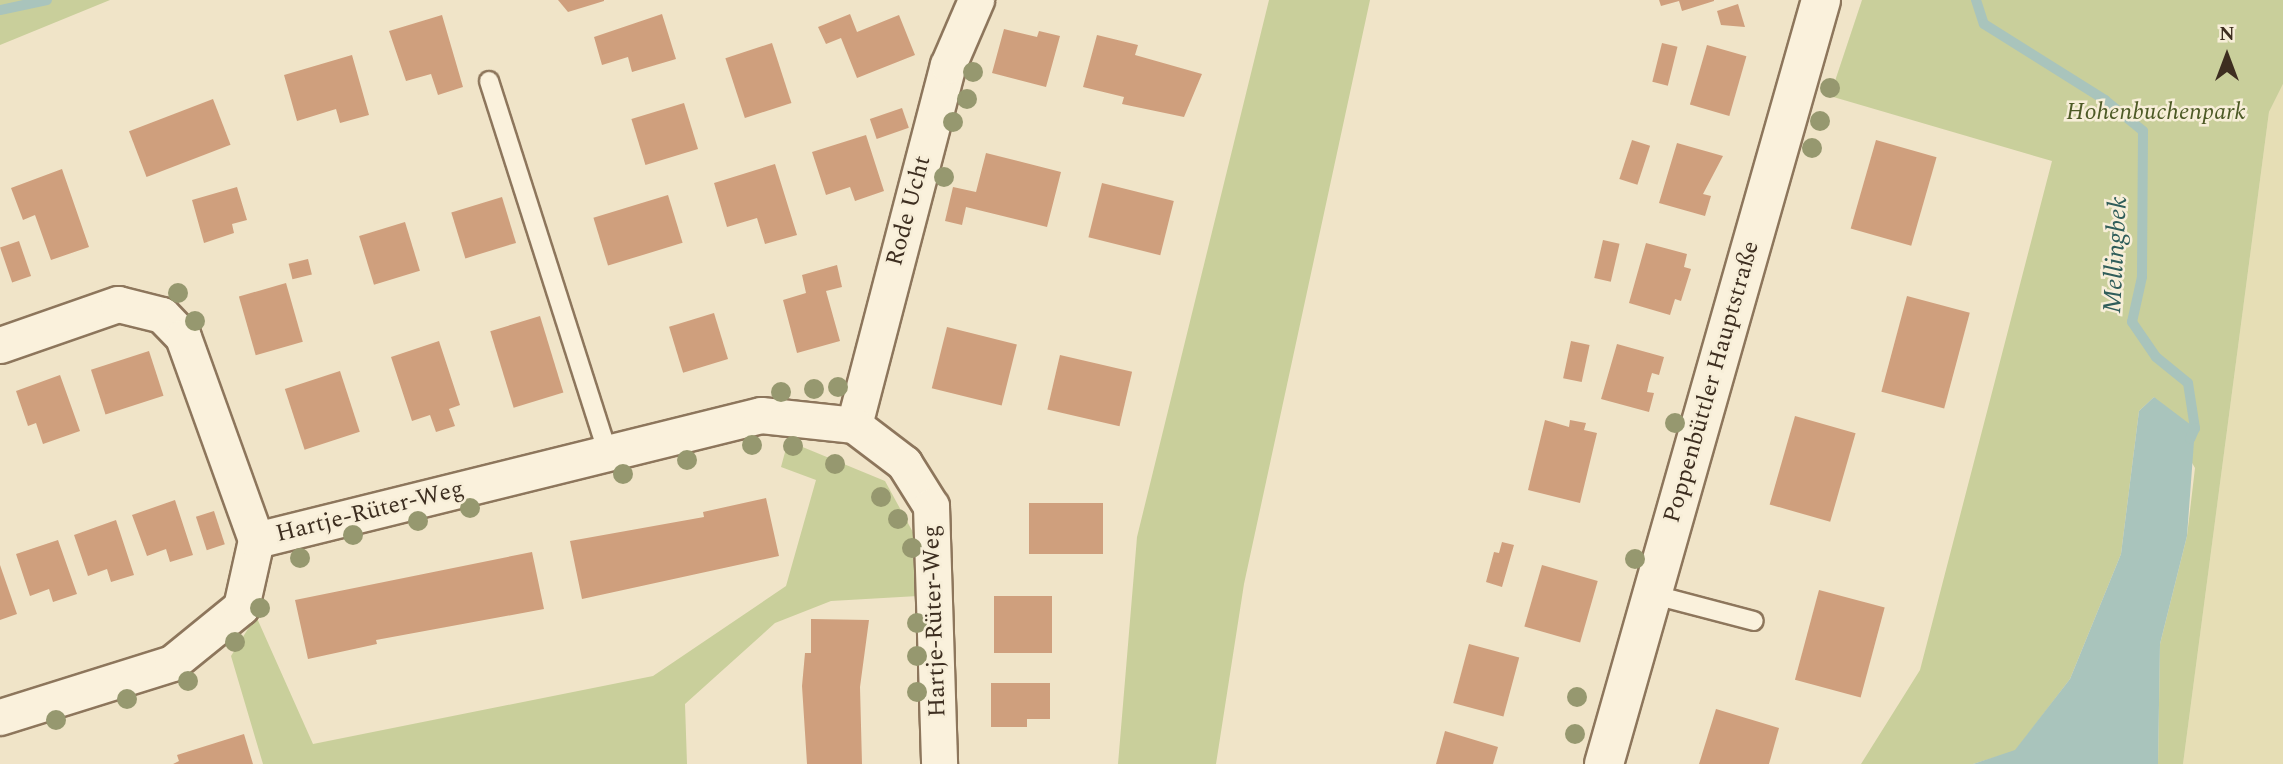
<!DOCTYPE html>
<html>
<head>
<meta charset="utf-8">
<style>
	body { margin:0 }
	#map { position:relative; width:2283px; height:764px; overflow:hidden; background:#f0e4c8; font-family:Spectral,serif }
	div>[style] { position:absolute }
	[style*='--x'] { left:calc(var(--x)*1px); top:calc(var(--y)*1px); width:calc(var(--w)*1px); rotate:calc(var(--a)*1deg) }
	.farmland>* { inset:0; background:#e6deb5 }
	.green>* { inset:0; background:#c9cf9b }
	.water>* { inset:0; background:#a9c4bc }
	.stream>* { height:10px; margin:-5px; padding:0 5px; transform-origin:5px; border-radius:5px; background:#a9c4bc }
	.building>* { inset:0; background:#cf9f7d; transform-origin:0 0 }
	.roads { filter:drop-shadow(2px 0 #8d765c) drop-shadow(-2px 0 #8d765c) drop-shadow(0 2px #8d765c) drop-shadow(0 -2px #8d765c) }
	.lane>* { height:18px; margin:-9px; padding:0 9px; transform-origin:9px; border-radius:9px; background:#faf1dc }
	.street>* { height:35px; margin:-17.5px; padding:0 17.5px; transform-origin:17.5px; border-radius:17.5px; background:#faf1dc }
	.secondary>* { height:38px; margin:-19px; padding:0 19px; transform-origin:19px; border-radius:19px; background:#faf1dc }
	.trees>* { width:20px; height:20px; margin:-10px; border-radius:50%; background:#96986f }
	span { translate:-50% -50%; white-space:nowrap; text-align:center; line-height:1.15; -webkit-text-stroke:5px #f7eed8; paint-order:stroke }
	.park-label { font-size:24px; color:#4d5a26; font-style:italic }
	.street-label { font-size:24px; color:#3d2e20 }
	.water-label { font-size:26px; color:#2f5d5a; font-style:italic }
	.north { position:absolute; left:2192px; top:21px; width:70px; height:70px; -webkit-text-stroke:5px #f7eed8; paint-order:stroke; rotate:0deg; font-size:19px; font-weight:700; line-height:28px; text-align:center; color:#3d2e20 }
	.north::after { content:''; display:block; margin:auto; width:24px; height:32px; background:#3d2e20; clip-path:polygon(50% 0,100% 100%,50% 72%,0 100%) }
</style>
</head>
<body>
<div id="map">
	<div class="farmland">
		<div style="clip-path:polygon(2283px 84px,2283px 764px,2183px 764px,2269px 112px)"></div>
	</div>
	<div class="green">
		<div style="clip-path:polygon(0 0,110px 0,0 45px)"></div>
		<div style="clip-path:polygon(1269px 0,1370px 0,1244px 584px,1216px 764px,1118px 764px,1137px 537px)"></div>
		<div style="clip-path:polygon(1862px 0,2283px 0,2283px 84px,2269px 112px,2183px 764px,2158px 764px,2160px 644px,2187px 536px,2195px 468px,2154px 397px,2139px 411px,2121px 554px,2070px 679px,2015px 751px,1973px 764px,1861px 764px,1920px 670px,2052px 161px,1830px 96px)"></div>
		<div style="clip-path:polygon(788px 441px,885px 481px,915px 536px,918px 596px,831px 601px,775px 623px,685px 704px,687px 764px,263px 764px,231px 656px,256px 616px,313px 744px,653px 676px,786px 586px,816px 480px,781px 467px)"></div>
	</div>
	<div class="water">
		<div style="clip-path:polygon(2154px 397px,2195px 428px,2187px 536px,2160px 644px,2158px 764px,1973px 764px,2015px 750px,2070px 679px,2121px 554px,2139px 411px)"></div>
	</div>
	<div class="stream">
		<div style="--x:1976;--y:0;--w:25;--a:72"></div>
		<div style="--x:1984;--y:24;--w:143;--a:32.1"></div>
		<div style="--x:2105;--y:100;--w:49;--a:39.2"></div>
		<div style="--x:2143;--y:131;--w:146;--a:90.4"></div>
		<div style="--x:2142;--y:277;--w:46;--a:102.5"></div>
		<div style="--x:2132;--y:322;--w:42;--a:55.6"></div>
		<div style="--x:2156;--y:357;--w:41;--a:39.1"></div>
		<div style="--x:2188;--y:383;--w:46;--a:81.2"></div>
		<div style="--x:2195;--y:428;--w:12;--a:114"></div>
		<div style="--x:0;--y:10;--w:48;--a:-12"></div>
	</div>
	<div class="building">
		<div style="clip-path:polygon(558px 0,604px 0,604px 1px,568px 12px)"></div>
		<div style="clip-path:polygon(1659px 0,1714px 0,1714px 1px,1682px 11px,1679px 1px,1661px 6px)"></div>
		<div style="clip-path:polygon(1738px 4px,1745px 27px,1721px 25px,1717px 11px)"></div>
		<div style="clip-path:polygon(662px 14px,676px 59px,632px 72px,628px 57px,602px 65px,594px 37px)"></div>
		<div style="clip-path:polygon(850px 14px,857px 32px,899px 15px,915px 55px,857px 78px,841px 38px,826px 44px,818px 27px)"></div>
		<div style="clip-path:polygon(442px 15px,463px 87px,438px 95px,431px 74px,406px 81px,389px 31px)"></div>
		<div style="clip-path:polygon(1004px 29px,1037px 37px,1039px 31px,1060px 36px,1046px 87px,992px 73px)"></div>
		<div style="clip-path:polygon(1097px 35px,1138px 45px,1135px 55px,1202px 74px,1184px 117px,1122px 104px,1124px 97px,1083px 87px)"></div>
		<div style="left:772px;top:43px;width:63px;height:49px;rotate:72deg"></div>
		<div style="left:1662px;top:43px;width:16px;height:40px;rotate:14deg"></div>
		<div style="left:1707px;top:45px;width:41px;height:62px;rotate:16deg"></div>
		<div style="clip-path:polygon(352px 55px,369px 115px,340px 123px,336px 109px,297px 121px,284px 75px)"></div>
		<div style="left:213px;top:99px;width:49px;height:90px;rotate:69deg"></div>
		<div style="left:684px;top:103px;width:48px;height:55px;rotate:73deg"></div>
		<div style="left:902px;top:108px;width:21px;height:34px;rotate:71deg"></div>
		<div style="clip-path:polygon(866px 135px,884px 191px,855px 201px,850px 187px,826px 195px,812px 152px)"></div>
		<div style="left:1632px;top:140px;width:19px;height:41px;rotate:18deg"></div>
		<div style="left:1876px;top:140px;width:63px;height:92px;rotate:16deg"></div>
		<div style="clip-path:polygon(1677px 143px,1723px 156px,1703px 194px,1711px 196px,1705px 216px,1659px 203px)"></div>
		<div style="clip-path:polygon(986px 153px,1061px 172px,1047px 227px,966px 207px,962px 225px,945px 221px,953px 187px,976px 192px)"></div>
		<div style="clip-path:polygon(775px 164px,797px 235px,765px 244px,757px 218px,727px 227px,714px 183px)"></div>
		<div style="clip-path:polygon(62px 169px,89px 247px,51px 260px,35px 215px,23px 220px,11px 188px)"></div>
		<div style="left:1102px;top:183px;width:74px;height:56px;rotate:14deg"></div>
		<div style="clip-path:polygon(237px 187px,247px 220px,232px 224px,234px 233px,204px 243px,192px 200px)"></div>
		<div style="left:668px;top:195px;width:50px;height:78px;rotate:73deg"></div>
		<div style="left:502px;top:197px;width:48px;height:53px;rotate:73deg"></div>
		<div style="left:405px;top:222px;width:51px;height:48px;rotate:73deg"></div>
		<div style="left:1603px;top:240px;width:17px;height:39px;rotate:13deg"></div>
		<div style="left:19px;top:241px;width:37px;height:20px;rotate:71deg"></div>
		<div style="clip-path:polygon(1646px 243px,1687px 254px,1684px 267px,1691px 269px,1681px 301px,1675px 299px,1670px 315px,1629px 303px)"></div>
		<div style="left:308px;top:259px;width:16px;height:20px;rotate:76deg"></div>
		<div style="clip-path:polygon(837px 265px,842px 287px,826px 291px,840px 341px,797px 353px,783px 300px,806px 293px,802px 275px)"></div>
		<div style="left:286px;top:283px;width:61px;height:49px;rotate:74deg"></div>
		<div style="left:1907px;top:296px;width:65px;height:99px;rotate:15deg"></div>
		<div style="left:714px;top:313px;width:48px;height:47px;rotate:73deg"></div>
		<div style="left:540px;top:316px;width:80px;height:52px;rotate:73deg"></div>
		<div style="left:947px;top:327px;width:72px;height:63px;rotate:14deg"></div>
		<div style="clip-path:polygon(439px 341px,460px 405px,449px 409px,455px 426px,436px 432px,430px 415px,412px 421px,391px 357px)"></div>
		<div style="left:1571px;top:341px;width:19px;height:38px;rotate:12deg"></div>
		<div style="clip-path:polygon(1617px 344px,1664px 357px,1659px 375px,1652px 373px,1649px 383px,1647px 392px,1654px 393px,1649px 412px,1601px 399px)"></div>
		<div style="left:149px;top:351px;width:47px;height:61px;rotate:72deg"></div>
		<div style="left:1060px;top:355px;width:74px;height:56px;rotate:13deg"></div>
		<div style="left:340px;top:371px;width:64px;height:58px;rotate:72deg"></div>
		<div style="clip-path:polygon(60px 375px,80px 431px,43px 444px,36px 423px,28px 426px,16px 391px)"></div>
		<div style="left:1795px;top:416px;width:63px;height:92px;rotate:16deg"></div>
		<div style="clip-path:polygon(1545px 420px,1569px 427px,1570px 420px,1586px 423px,1584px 430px,1597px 433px,1580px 503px,1528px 490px)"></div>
		<div style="clip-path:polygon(766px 498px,779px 556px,582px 599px,570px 541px,704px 517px,703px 512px)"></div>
		<div style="clip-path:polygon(175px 500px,193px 555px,170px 562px,166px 549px,147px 556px,132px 515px)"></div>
		<div style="left:1029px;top:503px;width:74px;height:51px"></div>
		<div style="left:214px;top:511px;width:35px;height:19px;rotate:72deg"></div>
		<div style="clip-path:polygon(116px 520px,134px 575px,111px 582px,107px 569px,88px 576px,74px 535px)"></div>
		<div style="clip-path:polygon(58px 540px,77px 594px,53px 602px,49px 589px,30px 596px,16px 554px)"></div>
		<div style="clip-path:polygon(1502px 542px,1514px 545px,1502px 587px,1486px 582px,1494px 552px,1499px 553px)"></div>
		<div style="clip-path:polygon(532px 552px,544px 609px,376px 640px,377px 644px,308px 659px,295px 600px)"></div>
		<div style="clip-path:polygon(0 565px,17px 614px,0 620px)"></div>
		<div style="left:1542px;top:565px;width:58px;height:64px;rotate:16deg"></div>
		<div style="left:1819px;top:590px;width:68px;height:93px;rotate:15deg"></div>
		<div style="left:1052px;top:596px;width:57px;height:58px;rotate:90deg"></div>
		<div style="clip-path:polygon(811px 619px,869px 620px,860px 687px,862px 764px,807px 764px,802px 686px,805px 653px,811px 653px)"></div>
		<div style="left:1469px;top:644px;width:52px;height:61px;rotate:15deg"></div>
		<div style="clip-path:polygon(991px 683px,1050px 683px,1050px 719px,1027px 719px,1027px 727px,991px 727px)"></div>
		<div style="clip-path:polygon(1716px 709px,1779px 728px,1769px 764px,1699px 764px)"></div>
		<div style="clip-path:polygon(1445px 731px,1498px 747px,1493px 764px,1436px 764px)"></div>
		<div style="clip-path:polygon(244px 734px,253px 764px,173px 764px,179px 761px,177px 755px)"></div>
	</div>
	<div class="roads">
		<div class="lane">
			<div style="--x:489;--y:81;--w:391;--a:72.3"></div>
			<div style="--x:1651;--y:594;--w:106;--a:14.7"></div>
		</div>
		<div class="street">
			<div style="--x:0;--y:345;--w:125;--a:-19.2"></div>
			<div style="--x:118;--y:304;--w:45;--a:14"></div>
			<div style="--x:162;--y:315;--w:30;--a:46"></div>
			<div style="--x:183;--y:337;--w:216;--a:70.2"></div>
			<div style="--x:854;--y:425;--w:372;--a:-75.4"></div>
			<div style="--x:948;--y:65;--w:71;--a:-66.7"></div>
			<div style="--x:0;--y:717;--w:180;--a:-17.4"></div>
			<div style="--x:172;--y:663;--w:89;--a:-39.1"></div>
			<div style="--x:241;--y:607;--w:69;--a:-77.4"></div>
			<div style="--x:256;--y:540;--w:520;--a:-13.9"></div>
			<div style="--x:761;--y:415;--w:94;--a:6.1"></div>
			<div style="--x:854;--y:425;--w:63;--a:37.2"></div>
			<div style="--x:904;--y:463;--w:51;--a:57.9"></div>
			<div style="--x:931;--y:506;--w:258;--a:88.2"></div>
		</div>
		<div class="secondary">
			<div style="--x:1604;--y:764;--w:794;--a:-74.14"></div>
		</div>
	</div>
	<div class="trees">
		<div style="left:973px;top:72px"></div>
		<div style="left:1830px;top:88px"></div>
		<div style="left:967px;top:99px"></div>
		<div style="left:1820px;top:121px"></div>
		<div style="left:953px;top:122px"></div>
		<div style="left:1812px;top:148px"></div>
		<div style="left:944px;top:177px"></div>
		<div style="left:178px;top:293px"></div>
		<div style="left:195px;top:321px"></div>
		<div style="left:838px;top:387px"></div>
		<div style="left:814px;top:389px"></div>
		<div style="left:781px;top:392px"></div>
		<div style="left:1675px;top:423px"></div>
		<div style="left:752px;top:445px"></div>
		<div style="left:793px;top:446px"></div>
		<div style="left:687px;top:460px"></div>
		<div style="left:835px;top:464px"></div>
		<div style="left:623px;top:474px"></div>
		<div style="left:881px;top:497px"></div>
		<div style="left:470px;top:508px"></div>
		<div style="left:898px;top:519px"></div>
		<div style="left:418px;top:521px"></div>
		<div style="left:353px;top:535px"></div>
		<div style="left:912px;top:548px"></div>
		<div style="left:300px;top:558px"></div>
		<div style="left:1635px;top:559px"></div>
		<div style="left:260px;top:608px"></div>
		<div style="left:917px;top:623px"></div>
		<div style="left:235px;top:642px"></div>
		<div style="left:917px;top:656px"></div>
		<div style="left:188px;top:681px"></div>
		<div style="left:917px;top:692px"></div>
		<div style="left:1577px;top:697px"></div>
		<div style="left:127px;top:699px"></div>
		<div style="left:56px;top:720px"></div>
		<div style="left:1575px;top:734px"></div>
	</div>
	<div class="park-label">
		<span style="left:2156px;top:113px">Hohenbuchenpark</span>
	</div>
	<div class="street-label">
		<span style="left:909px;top:211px;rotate:-75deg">Rode Ucht</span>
		<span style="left:1712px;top:382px;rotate:-74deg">Poppenbüttler Hauptstraße</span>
		<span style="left:370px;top:512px;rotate:-14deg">Hartje-Rüter-Weg</span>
		<span style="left:935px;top:621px;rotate:-92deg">Hartje-Rüter-Weg</span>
	</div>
	<div class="water-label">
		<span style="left:2116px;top:255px;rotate:-87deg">Mellingbek</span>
	</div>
	<div class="north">N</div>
</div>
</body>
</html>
